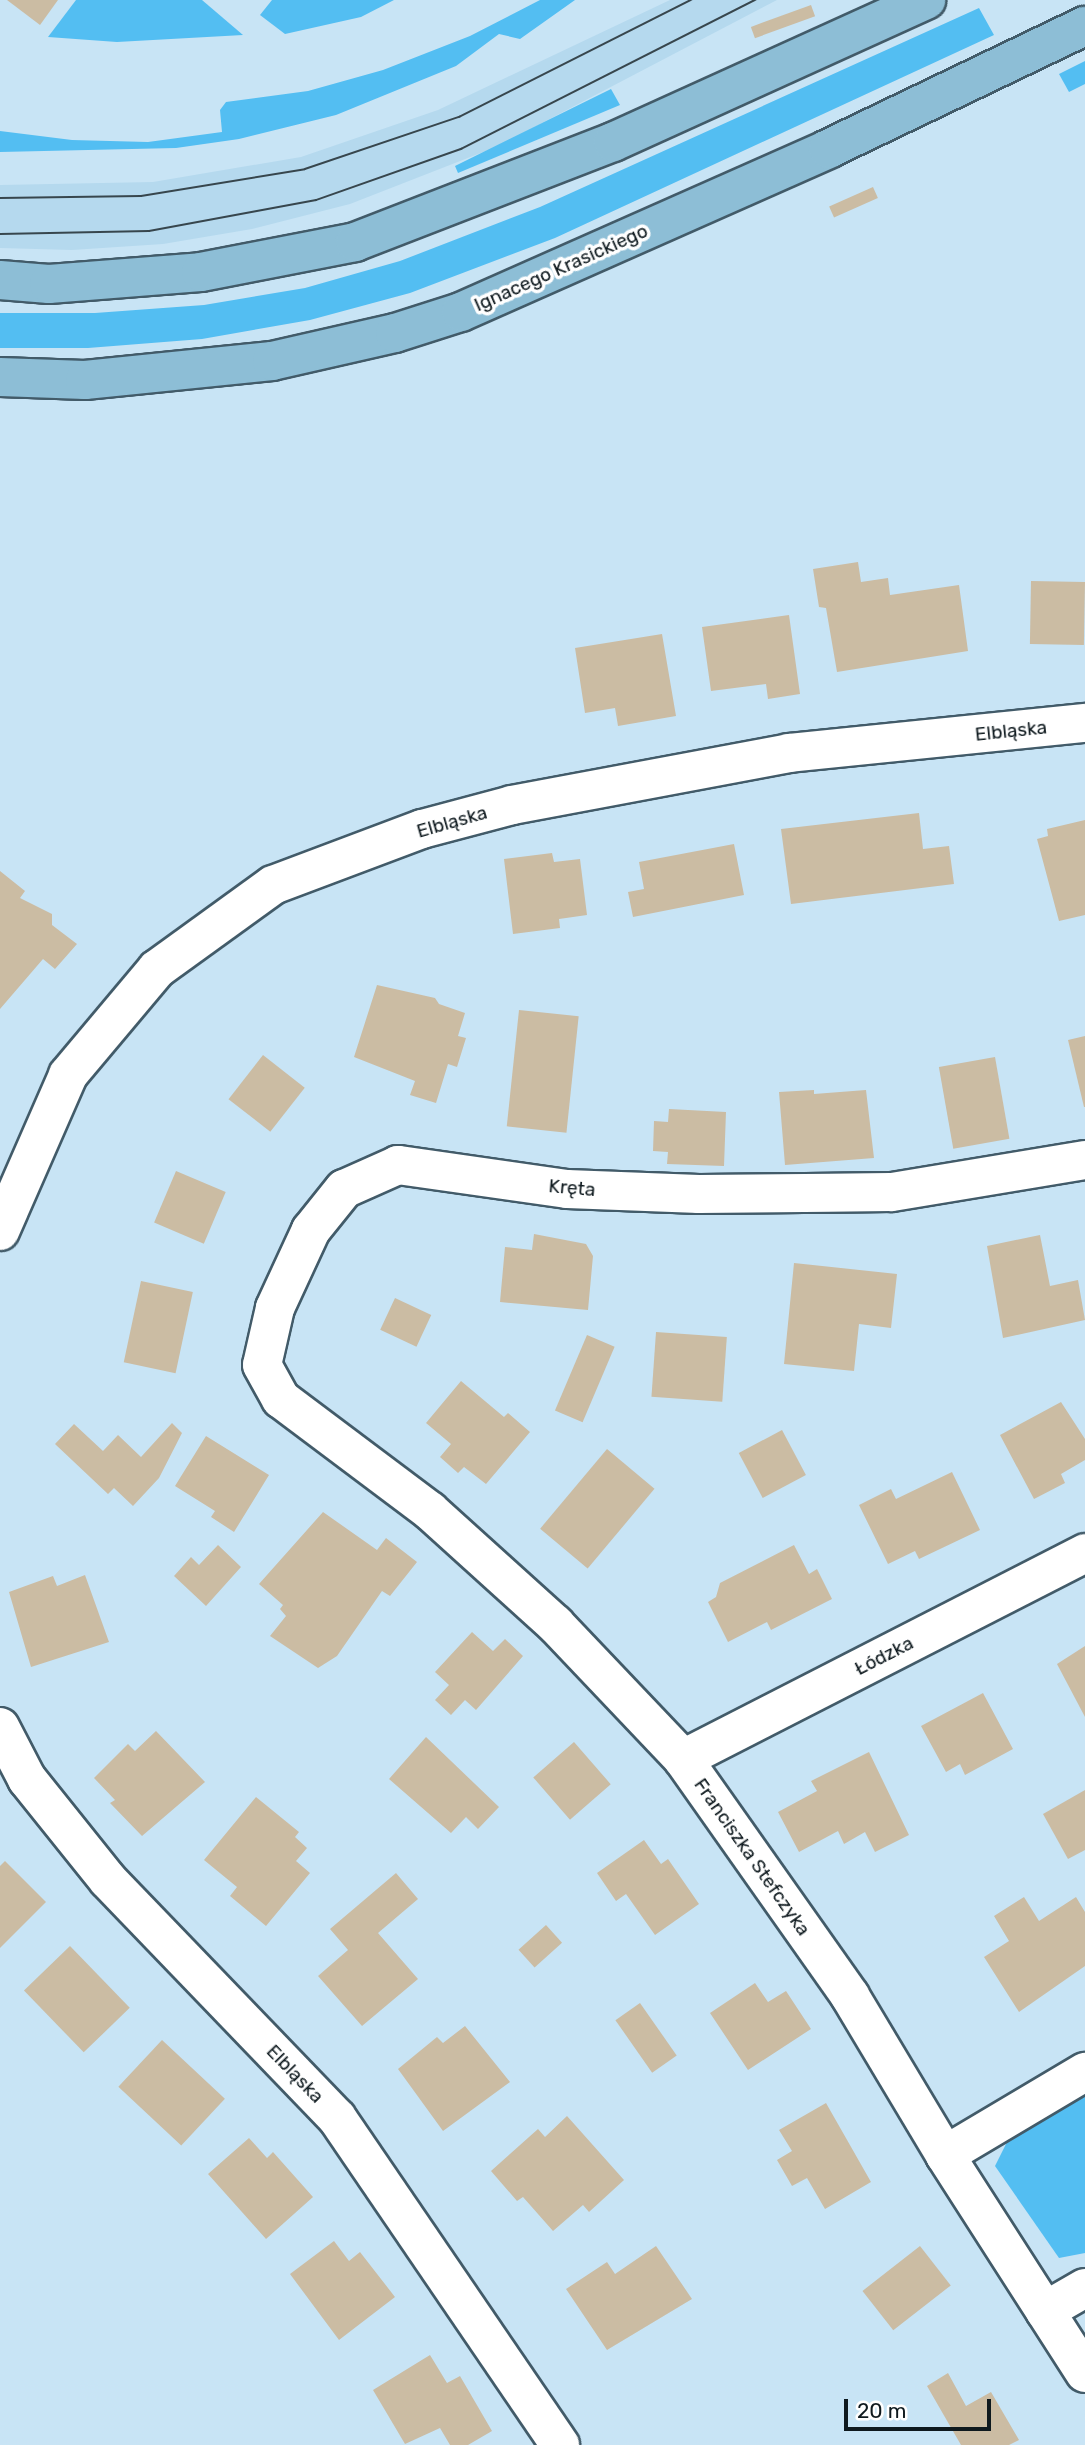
<!DOCTYPE html>
<html>
<head>
<meta charset="utf-8">
<style>
	body { margin:0 }
	#map { position:relative; width:1085px; height:2445px; overflow:hidden; background:#c8e4f5; font-family:Rubik,sans-serif }
	div>[style] { position:absolute }
	[style*='--x'] { left:calc(var(--x)*1px); top:calc(var(--y)*1px); width:calc(var(--w)*1px); rotate:calc(var(--a)*1deg) }
	.built>* { inset:0; background:#b5d9ee }
	.green>* { inset:0; background:#53bef2 }
	.building>* { inset:0; background:#cbbca3; transform-origin:0 0 }
	.roads { filter:drop-shadow(2px 0 #425b69) drop-shadow(-2px 0 #425b69) drop-shadow(0 2px #425b69) drop-shadow(0 -2px #425b69) }
	.minor>* { height:38px; margin:-19px; padding:0 19px; transform-origin:19px; border-radius:19px; background:#fff }
	.major>* { height:38px; margin:-19px; padding:0 19px; transform-origin:19px; border-radius:19px; background:#8dbed6 }
	.tram>* { height:2px; margin:-1px; padding:0 1px; transform-origin:1px; border-radius:1px; background:#37464d }
	span { translate:-50% -50%; white-space:nowrap; text-align:center; line-height:1.15; -webkit-text-stroke:7px #fff; paint-order:stroke }
	.street-label { font-size:19px; color:#0e191e }
	.scale { position:absolute; left:844px; top:2399px; width:147px; height:32px; box-sizing:border-box; border:4px solid #0e191e; border-top:0; padding-left:9px; font-size:21px; line-height:24px; white-space:nowrap; color:#0e191e; -webkit-text-stroke:5px #fff; paint-order:stroke }
</style>
</head>
<body>
<div id="map">
	<div class="built">
		<div style="clip-path:polygon(670px 0,777px 0,496px 147px,350px 204px,252px 229px,163px 244px,72px 250px,0 248px,0 185px,153px 182px,301px 157px,438px 110px)"></div>
	</div>
	<div class="green">
		<div style="clip-path:polygon(76px 0,202px 0,243px 35px,117px 42px,48px 37px)"></div>
		<div style="clip-path:polygon(272px 0,394px 0,361px 17px,285px 34px,260px 15px)"></div>
		<div style="clip-path:polygon(540px 0,575px 0,520px 39px,499px 34px,456px 66px,336px 115px,239px 139px,176px 148px,0 152px,0 131px,72px 140px,148px 142px,222px 132px,220px 110px,226px 102px,308px 91px,383px 70px,470px 36px)"></div>
		<div style="clip-path:polygon(979px 8px,994px 35px,555px 238px,410px 293px,310px 320px,202px 339px,88px 348px,0 348px,0 313px,95px 313px,204px 305px,305px 288px,400px 261px,540px 207px)"></div>
		<div style="clip-path:polygon(1085px 61px,1085px 84px,1069px 92px,1059px 74px)"></div>
		<div style="clip-path:polygon(611px 89px,620px 105px,458px 173px,455px 166px)"></div>
		<div style="clip-path:polygon(1085px 2090px,1085px 2253px,1059px 2258px,995px 2166px,1010px 2136px)"></div>
	</div>
	<div class="building">
		<div style="clip-path:polygon(7px 0,58px 0,40px 25px)"></div>
		<div style="left:811px;top:5px;width:12px;height:64px;rotate:70deg"></div>
		<div style="left:873px;top:187px;width:12px;height:48px;rotate:66deg"></div>
		<div style="clip-path:polygon(858px 562px,861px 582px,888px 578px,890px 595px,959px 585px,968px 651px,837px 672px,826px 608px,819px 607px,813px 569px)"></div>
		<div style="left:1031px;top:581px;width:54px;height:63px;rotate:1deg"></div>
		<div style="clip-path:polygon(789px 615px,800px 694px,768px 699px,766px 684px,711px 691px,702px 627px)"></div>
		<div style="clip-path:polygon(662px 634px,676px 716px,618px 726px,615px 708px,585px 713px,575px 648px)"></div>
		<div style="clip-path:polygon(919px 813px,923px 849px,949px 846px,954px 884px,791px 904px,781px 829px)"></div>
		<div style="clip-path:polygon(1085px 820px,1085px 915px,1059px 921px,1037px 839px,1048px 836px,1047px 829px)"></div>
		<div style="clip-path:polygon(734px 844px,744px 895px,633px 917px,628px 892px,644px 889px,639px 862px)"></div>
		<div style="clip-path:polygon(552px 853px,554px 862px,580px 859px,587px 915px,559px 919px,560px 928px,513px 934px,504px 859px)"></div>
		<div style="clip-path:polygon(0 871px,25px 891px,20px 898px,52px 914px,52px 925px,77px 944px,55px 969px,43px 959px,0 1009px)"></div>
		<div style="clip-path:polygon(377px 985px,435px 998px,439px 1004px,465px 1013px,458px 1036px,466px 1038px,457px 1067px,448px 1064px,436px 1103px,410px 1095px,415px 1081px,354px 1057px)"></div>
		<div style="left:519px;top:1010px;width:60px;height:117px;rotate:6deg"></div>
		<div style="clip-path:polygon(1085px 1036px,1085px 1107px,1084px 1107px,1068px 1040px)"></div>
		<div style="left:263px;top:1055px;width:53px;height:56px;rotate:38deg"></div>
		<div style="left:995px;top:1057px;width:83px;height:57px;rotate:80deg"></div>
		<div style="clip-path:polygon(814px 1090px,814px 1094px,866px 1090px,874px 1158px,785px 1165px,779px 1092px)"></div>
		<div style="clip-path:polygon(669px 1109px,726px 1112px,724px 1166px,667px 1164px,668px 1152px,653px 1151px,654px 1121px,668px 1122px)"></div>
		<div style="left:176px;top:1171px;width:54px;height:56px;rotate:23deg"></div>
		<div style="clip-path:polygon(534px 1234px,586px 1244px,593px 1256px,588px 1310px,500px 1302px,505px 1247px,532px 1250px)"></div>
		<div style="clip-path:polygon(1040px 1235px,1050px 1286px,1078px 1280px,1085px 1320px,1003px 1338px,987px 1246px)"></div>
		<div style="clip-path:polygon(794px 1263px,897px 1274px,891px 1328px,859px 1324px,854px 1371px,784px 1364px)"></div>
		<div style="left:141px;top:1281px;width:53px;height:83px;rotate:12deg"></div>
		<div style="left:395px;top:1298px;width:40px;height:35px;rotate:25deg"></div>
		<div style="left:656px;top:1332px;width:71px;height:65px;rotate:4deg"></div>
		<div style="left:587px;top:1335px;width:30px;height:82px;rotate:23deg"></div>
		<div style="clip-path:polygon(461px 1381px,504px 1417px,508px 1413px,530px 1432px,486px 1484px,464px 1467px,458px 1473px,440px 1457px,451px 1444px,426px 1423px)"></div>
		<div style="clip-path:polygon(1061px 1402px,1085px 1439px,1085px 1460px,1061px 1474px,1065px 1483px,1034px 1499px,1000px 1435px)"></div>
		<div style="clip-path:polygon(172px 1423px,182px 1433px,159px 1478px,133px 1506px,114px 1488px,108px 1494px,55px 1444px,74px 1424px,103px 1451px,118px 1435px,141px 1457px)"></div>
		<div style="left:782px;top:1430px;width:51px;height:49px;rotate:62deg"></div>
		<div style="clip-path:polygon(206px 1436px,269px 1475px,234px 1532px,211px 1517px,215px 1511px,175px 1486px)"></div>
		<div style="left:607px;top:1449px;width:62px;height:104px;rotate:40deg"></div>
		<div style="clip-path:polygon(952px 1472px,980px 1530px,919px 1559px,915px 1551px,888px 1564px,859px 1505px,891px 1489px,896px 1499px)"></div>
		<div style="clip-path:polygon(323px 1512px,377px 1550px,386px 1538px,417px 1562px,390px 1596px,382px 1591px,337px 1656px,318px 1668px,270px 1636px,286px 1616px,280px 1609px,283px 1605px,259px 1584px)"></div>
		<div style="clip-path:polygon(218px 1545px,241px 1567px,206px 1606px,174px 1576px,191px 1557px,199px 1565px)"></div>
		<div style="clip-path:polygon(794px 1545px,809px 1574px,817px 1569px,832px 1599px,771px 1630px,767px 1622px,728px 1642px,708px 1602px,716px 1597px,720px 1583px)"></div>
		<div style="clip-path:polygon(85px 1575px,109px 1642px,31px 1667px,9px 1592px,53px 1576px,57px 1586px)"></div>
		<div style="clip-path:polygon(472px 1632px,493px 1651px,505px 1639px,523px 1656px,476px 1710px,465px 1700px,451px 1715px,435px 1700px,449px 1685px,435px 1672px)"></div>
		<div style="clip-path:polygon(1085px 1646px,1085px 1717px,1057px 1664px)"></div>
		<div style="clip-path:polygon(983px 1693px,1013px 1749px,965px 1775px,960px 1764px,946px 1772px,921px 1726px)"></div>
		<div style="clip-path:polygon(156px 1731px,205px 1782px,142px 1836px,110px 1803px,115px 1800px,94px 1778px,128px 1744px,135px 1751px)"></div>
		<div style="clip-path:polygon(426px 1737px,499px 1807px,478px 1829px,466px 1817px,451px 1833px,389px 1779px)"></div>
		<div style="left:574px;top:1742px;width:56px;height:54px;rotate:49deg"></div>
		<div style="clip-path:polygon(869px 1752px,909px 1835px,875px 1852px,865px 1832px,844px 1844px,838px 1831px,799px 1852px,778px 1812px,817px 1791px,811px 1781px)"></div>
		<div style="clip-path:polygon(1085px 1790px,1085px 1850px,1068px 1859px,1043px 1814px)"></div>
		<div style="clip-path:polygon(256px 1797px,299px 1832px,295px 1837px,307px 1848px,296px 1861px,310px 1873px,266px 1926px,230px 1896px,237px 1887px,204px 1860px)"></div>
		<div style="clip-path:polygon(644px 1840px,661px 1864px,668px 1859px,699px 1904px,655px 1935px,626px 1894px,616px 1901px,597px 1873px)"></div>
		<div style="clip-path:polygon(5px 1861px,46px 1902px,0 1948px,0 1866px)"></div>
		<div style="clip-path:polygon(396px 1873px,418px 1899px,378px 1933px,418px 1979px,362px 2026px,318px 1976px,348px 1950px,330px 1929px)"></div>
		<div style="clip-path:polygon(1024px 1897px,1039px 1921px,1076px 1897px,1085px 1912px,1085px 1966px,1019px 2012px,984px 1957px,1009px 1941px,994px 1916px)"></div>
		<div style="left:546px;top:1925px;width:24px;height:37px;rotate:48deg"></div>
		<div style="left:70px;top:1946px;width:86px;height:64px;rotate:46deg"></div>
		<div style="clip-path:polygon(755px 1983px,768px 2002px,786px 1991px,811px 2029px,748px 2070px,710px 2013px)"></div>
		<div style="left:640px;top:2003px;width:64px;height:30px;rotate:55deg"></div>
		<div style="clip-path:polygon(465px 2026px,510px 2082px,443px 2131px,398px 2069px,437px 2037px,443px 2043px)"></div>
		<div style="left:162px;top:2040px;width:86px;height:64px;rotate:43deg"></div>
		<div style="clip-path:polygon(826px 2103px,871px 2182px,825px 2209px,807px 2178px,792px 2186px,777px 2160px,792px 2151px,779px 2130px)"></div>
		<div style="clip-path:polygon(567px 2116px,624px 2180px,589px 2212px,583px 2205px,553px 2231px,523px 2197px,517px 2201px,491px 2171px,538px 2129px,545px 2137px)"></div>
		<div style="clip-path:polygon(249px 2138px,267px 2158px,273px 2152px,313px 2197px,266px 2239px,208px 2174px)"></div>
		<div style="clip-path:polygon(334px 2241px,349px 2261px,360px 2252px,395px 2297px,339px 2340px,290px 2274px)"></div>
		<div style="clip-path:polygon(656px 2246px,692px 2299px,607px 2350px,566px 2289px,607px 2262px,615px 2274px)"></div>
		<div style="left:920px;top:2246px;width:50px;height:73px;rotate:52deg"></div>
		<div style="clip-path:polygon(430px 2355px,447px 2383px,460px 2376px,492px 2431px,468px 2445px,450px 2445px,440px 2428px,405px 2444px,373px 2390px)"></div>
		<div style="clip-path:polygon(948px 2373px,966px 2406px,991px 2392px,1019px 2440px,1009px 2445px,961px 2445px,927px 2386px)"></div>
	</div>
	<div class="roads">
		<div class="minor">
			<div style="--x:1085;--y:1160;--w:197;--a:170.6"></div>
			<div style="--x:891;--y:1192;--w:192;--a:179.4"></div>
			<div style="--x:699;--y:1194;--w:132;--a:-177.8"></div>
			<div style="--x:567;--y:1189;--w:171;--a:-171.9"></div>
			<div style="--x:398;--y:1165;--w:59;--a:156"></div>
			<div style="--x:344;--y:1189;--w:53;--a:128.8"></div>
			<div style="--x:311;--y:1230;--w:86;--a:114.8"></div>
			<div style="--x:275;--y:1308;--w:58;--a:102.8"></div>
			<div style="--x:262;--y:1365;--w:39;--a:61"></div>
			<div style="--x:281;--y:1399;--w:186;--a:36.9"></div>
			<div style="--x:430;--y:1511;--w:169;--a:42.1"></div>
			<div style="--x:555;--y:1624;--w:186;--a:46.5"></div>
			<div style="--x:683;--y:1759;--w:290;--a:54.8"></div>
			<div style="--x:850;--y:1996;--w:185;--a:59.1"></div>
			<div style="--x:945;--y:2155;--w:259;--a:57.3"></div>
			<div style="--x:0;--y:1231;--w:170;--a:-66.4"></div>
			<div style="--x:68;--y:1075;--w:138;--a:-50"></div>
			<div style="--x:157;--y:969;--w:143;--a:-35.9"></div>
			<div style="--x:273;--y:885;--w:159;--a:-20.6"></div>
			<div style="--x:422;--y:829;--w:93;--a:-14.9"></div>
			<div style="--x:512;--y:805;--w:282;--a:-10.6"></div>
			<div style="--x:789;--y:753;--w:298;--a:-5.8"></div>
			<div style="--x:0;--y:1727;--w:59;--a:62.6"></div>
			<div style="--x:27;--y:1779;--w:129;--a:51.3"></div>
			<div style="--x:108;--y:1880;--w:330;--a:46.1"></div>
			<div style="--x:337;--y:2118;--w:396;--a:55.7"></div>
			<div style="--x:683;--y:1759;--w:452;--a:-27.1"></div>
			<div style="--x:945;--y:2155;--w:163;--a:-30.7"></div>
			<div style="--x:1045;--y:2311;--w:46;--a:-29.9"></div>
		</div>
		<div class="major">
			<div style="--x:0;--y:280;--w:49;--a:4.7"></div>
			<div style="--x:49;--y:284;--w:152;--a:-4.5"></div>
			<div style="--x:201;--y:272;--w:157;--a:-11"></div>
			<div style="--x:355;--y:242;--w:277;--a:-21.2"></div>
			<div style="--x:613;--y:142;--w:344;--a:-24.4"></div>
			<div style="--x:0;--y:377;--w:85;--a:2"></div>
			<div style="--x:85;--y:380;--w:188;--a:-5.8"></div>
			<div style="--x:272;--y:361;--w:126;--a:-12.8"></div>
			<div style="--x:395;--y:333;--w:69;--a:-17.7"></div>
			<div style="--x:461;--y:312;--w:402;--a:-23.9"></div>
			<div style="--x:828;--y:149;--w:285;--a:-25.6"></div>
		</div>
	</div>
	<div class="tram">
		<div style="--x:0;--y:198;--w:141;--a:-0.8"></div>
		<div style="--x:141;--y:196;--w:166;--a:-9.3"></div>
		<div style="--x:305;--y:169;--w:163;--a:-18.7"></div>
		<div style="--x:459;--y:117;--w:260;--a:-26.8"></div>
		<div style="--x:0;--y:234;--w:149;--a:-1.2"></div>
		<div style="--x:149;--y:231;--w:170;--a:-10.5"></div>
		<div style="--x:316;--y:200;--w:154;--a:-19.4"></div>
		<div style="--x:461;--y:149;--w:330;--a:-26.9"></div>
	</div>
	<div class="street-label">
		<span style="left:561px;top:268px;rotate:-24deg">Ignacego Krasickiego</span>
		<span style="left:1011px;top:731px;rotate:-6deg">Elbląska</span>
		<span style="left:452px;top:822px;rotate:-16deg">Elbląska</span>
		<span style="left:572px;top:1188px;rotate:5deg">Kręta</span>
		<span style="left:884px;top:1656px;rotate:-27deg">Łódzka</span>
		<span style="left:752px;top:1857px;rotate:55deg">Franciszka Stefczyka</span>
		<span style="left:295px;top:2074px;rotate:46deg">Elbląska</span>
	</div>
	<div class="scale">20 m</div>
</div>
</body>
</html>
